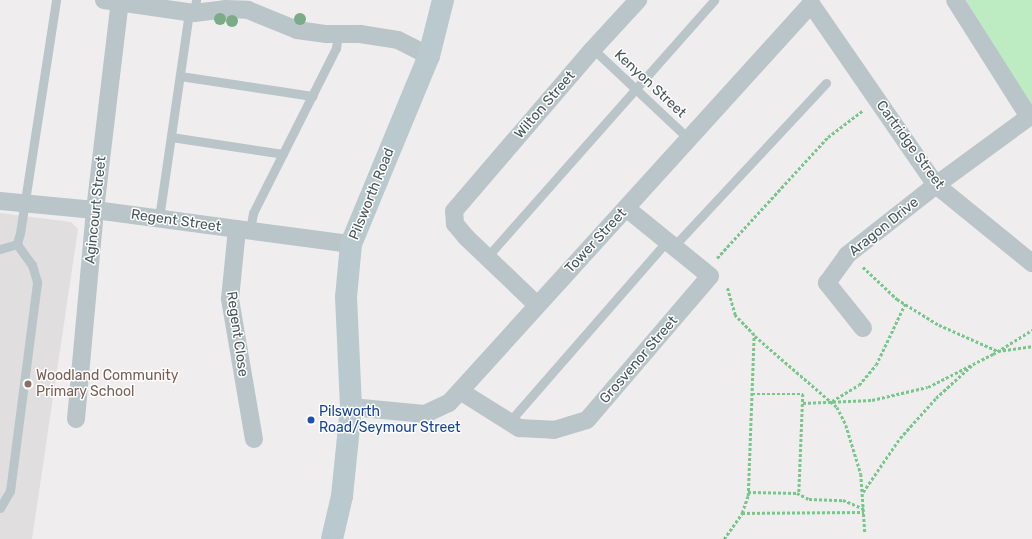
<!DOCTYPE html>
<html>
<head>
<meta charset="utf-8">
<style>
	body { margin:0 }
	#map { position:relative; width:1032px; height:539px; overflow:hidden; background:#f0edee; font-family:Rubik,sans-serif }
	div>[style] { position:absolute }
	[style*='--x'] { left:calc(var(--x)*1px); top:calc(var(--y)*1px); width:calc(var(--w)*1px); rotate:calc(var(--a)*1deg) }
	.education>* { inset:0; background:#e1dedf }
	.green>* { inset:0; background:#bdecc3 }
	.path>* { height:2.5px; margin-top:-1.25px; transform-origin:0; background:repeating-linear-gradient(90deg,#77c78b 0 3px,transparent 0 5px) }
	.lane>* { height:9px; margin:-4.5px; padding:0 4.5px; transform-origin:4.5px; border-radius:4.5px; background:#b9c5c9 }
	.street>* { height:18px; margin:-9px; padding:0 9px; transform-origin:9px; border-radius:9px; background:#b9c5c9 }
	.secondary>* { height:22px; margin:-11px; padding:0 11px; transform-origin:11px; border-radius:11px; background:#b9c9ce }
	.trees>* { width:12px; height:12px; margin:-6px; border-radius:50%; background:#7bac87 }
	.dots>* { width:11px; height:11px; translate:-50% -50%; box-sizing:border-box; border:2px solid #fff; border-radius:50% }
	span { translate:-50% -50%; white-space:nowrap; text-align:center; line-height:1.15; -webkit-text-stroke:3px #fff; paint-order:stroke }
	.street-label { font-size:14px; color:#465559 }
	.education-label { font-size:14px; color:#785e54 }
	.left { translate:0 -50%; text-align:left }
	.transit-label { font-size:14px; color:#164399 }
</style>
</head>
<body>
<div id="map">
	<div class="education">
		<div style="clip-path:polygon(0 213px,71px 222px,78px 229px,32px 539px,0 539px)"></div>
	</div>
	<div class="green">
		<div style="clip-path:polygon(966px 0,1032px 0,1032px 107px)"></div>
	</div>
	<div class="path">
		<div style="--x:717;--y:258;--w:164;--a:-47.5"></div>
		<div style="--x:828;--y:137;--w:43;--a:-37.4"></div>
		<div style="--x:863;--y:267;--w:47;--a:43.3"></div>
		<div style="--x:897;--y:299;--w:49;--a:31.8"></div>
		<div style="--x:939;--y:325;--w:64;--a:23.8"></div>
		<div style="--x:998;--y:351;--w:34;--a:-8"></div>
		<div style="--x:755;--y:336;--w:108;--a:40.9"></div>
		<div style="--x:837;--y:407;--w:20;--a:63"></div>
		<div style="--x:846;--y:425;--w:51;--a:73"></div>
		<div style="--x:861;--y:474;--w:58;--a:86.1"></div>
		<div style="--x:752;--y:394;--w:51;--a:0"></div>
		<div style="--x:803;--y:394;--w:100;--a:92.3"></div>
		<div style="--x:832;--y:401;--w:31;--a:-31"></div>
		<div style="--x:859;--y:385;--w:26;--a:-50"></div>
		<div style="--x:876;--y:365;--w:68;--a:-64.6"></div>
		<div style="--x:803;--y:403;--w:69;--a:-2.5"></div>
		<div style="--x:872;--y:400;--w:57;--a:-13.1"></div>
		<div style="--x:928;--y:387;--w:73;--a:-26.9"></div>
		<div style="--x:993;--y:354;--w:46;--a:-31.6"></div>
		<div style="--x:748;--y:492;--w:49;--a:1.2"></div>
		<div style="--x:797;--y:493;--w:13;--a:27"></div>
		<div style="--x:809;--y:499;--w:34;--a:2"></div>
		<div style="--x:843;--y:500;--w:23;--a:23"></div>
		<div style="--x:863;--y:492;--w:65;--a:-55.6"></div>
		<div style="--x:900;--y:438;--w:54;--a:-48"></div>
		<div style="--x:936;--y:398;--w:49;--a:-42.5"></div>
		<div style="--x:742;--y:513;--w:122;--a:-0.5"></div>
		<div style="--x:724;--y:539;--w:32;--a:-55"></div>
		<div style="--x:742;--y:513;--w:18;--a:-71"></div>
		<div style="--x:748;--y:496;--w:161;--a:-87.9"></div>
		<div style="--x:754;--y:335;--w:28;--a:-134"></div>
		<div style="--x:735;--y:315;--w:29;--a:-106"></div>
	</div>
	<div class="lane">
		<div style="--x:194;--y:13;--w:13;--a:-81"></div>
		<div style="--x:593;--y:49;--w:132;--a:43.2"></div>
		<div style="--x:180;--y:76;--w:134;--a:8.6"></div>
		<div style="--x:171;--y:137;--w:113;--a:8.6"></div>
		<div style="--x:159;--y:218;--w:208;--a:-81.7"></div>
		<div style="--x:250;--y:230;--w:17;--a:-80"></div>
		<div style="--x:253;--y:213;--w:185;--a:-63.3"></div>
		<div style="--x:336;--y:48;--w:15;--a:-82"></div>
		<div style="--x:674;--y:246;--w:223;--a:-47"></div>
		<div style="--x:0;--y:249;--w:18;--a:-16"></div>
		<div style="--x:17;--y:244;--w:11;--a:-75"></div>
		<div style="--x:20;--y:233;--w:236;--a:-81.2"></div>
		<div style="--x:487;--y:257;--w:343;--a:-48.5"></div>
		<div style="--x:510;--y:421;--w:239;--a:-48.9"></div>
		<div style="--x:0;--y:508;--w:20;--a:-60"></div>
		<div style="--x:10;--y:491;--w:211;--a:-82.6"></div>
		<div style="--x:37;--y:282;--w:18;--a:-106"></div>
		<div style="--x:32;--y:265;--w:26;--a:-126"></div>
	</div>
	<div class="street">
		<div style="--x:104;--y:0;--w:91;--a:8.2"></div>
		<div style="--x:194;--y:13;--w:31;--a:-7"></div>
		<div style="--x:225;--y:9;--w:23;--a:2"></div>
		<div style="--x:248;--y:10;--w:53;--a:22.2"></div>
		<div style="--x:297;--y:30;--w:30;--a:8"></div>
		<div style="--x:327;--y:34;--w:33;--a:0"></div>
		<div style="--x:360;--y:34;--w:38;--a:9"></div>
		<div style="--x:398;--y:40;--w:35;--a:27"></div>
		<div style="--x:0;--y:201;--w:95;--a:5.4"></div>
		<div style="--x:95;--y:210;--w:258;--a:7.6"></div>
		<div style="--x:237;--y:229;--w:70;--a:95.7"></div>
		<div style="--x:230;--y:299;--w:142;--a:80.3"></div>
		<div style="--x:536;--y:304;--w:97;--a:-136.3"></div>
		<div style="--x:466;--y:237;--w:17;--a:-130"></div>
		<div style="--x:455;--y:224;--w:13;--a:-94"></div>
		<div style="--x:454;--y:211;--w:213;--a:-49.4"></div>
		<div style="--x:593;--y:49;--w:67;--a:-47.4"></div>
		<div style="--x:863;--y:328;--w:58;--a:-128.7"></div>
		<div style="--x:827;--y:283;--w:34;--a:-54"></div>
		<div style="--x:847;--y:255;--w:113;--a:-38.2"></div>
		<div style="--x:936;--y:185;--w:115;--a:-36.2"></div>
		<div style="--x:1029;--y:117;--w:138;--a:-122.3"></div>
		<div style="--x:460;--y:391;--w:70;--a:32.1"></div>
		<div style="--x:519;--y:428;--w:35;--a:3"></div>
		<div style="--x:554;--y:430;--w:34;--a:-17"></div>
		<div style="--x:587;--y:420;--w:189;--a:-49.5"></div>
		<div style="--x:710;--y:276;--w:108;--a:-141"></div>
		<div style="--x:351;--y:407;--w:74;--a:5.4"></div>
		<div style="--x:425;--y:414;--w:26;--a:-25"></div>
		<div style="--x:449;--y:403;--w:539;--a:-47.78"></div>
		<div style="--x:811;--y:4;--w:220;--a:55.4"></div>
		<div style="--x:936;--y:185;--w:124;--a:39.1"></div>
		<div style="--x:76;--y:419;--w:210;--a:-84.8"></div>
		<div style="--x:95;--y:210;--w:211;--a:-83.2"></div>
	</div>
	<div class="secondary">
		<div style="--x:332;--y:539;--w:44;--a:-76.9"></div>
		<div style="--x:342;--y:496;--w:89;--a:-84.2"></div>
		<div style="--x:351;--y:407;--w:110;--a:-92.6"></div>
		<div style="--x:346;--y:297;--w:53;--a:-84.6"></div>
		<div style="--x:351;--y:244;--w:204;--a:-67.5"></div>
		<div style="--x:429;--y:56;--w:58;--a:-76"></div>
	</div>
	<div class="trees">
		<div style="left:220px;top:19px"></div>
		<div style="left:300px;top:19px"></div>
		<div style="left:232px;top:21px"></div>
	</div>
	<div class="dots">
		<div style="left:28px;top:384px;background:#8d6e63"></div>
		<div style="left:311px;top:420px;background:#1a4fb4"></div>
	</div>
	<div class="street-label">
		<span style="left:650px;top:84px;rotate:43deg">Kenyon Street</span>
		<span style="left:545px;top:105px;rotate:-49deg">Wilton Street</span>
		<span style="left:910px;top:145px;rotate:54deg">Cartridge Street</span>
		<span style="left:372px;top:194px;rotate:-68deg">Pilsworth Road</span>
		<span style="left:96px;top:210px;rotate:-84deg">Agincourt Street</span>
		<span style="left:176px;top:221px;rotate:8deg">Regent Street</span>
		<span style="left:884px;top:227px;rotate:-39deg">Aragon Drive</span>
		<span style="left:596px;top:241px;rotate:-47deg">Tower Street</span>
		<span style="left:237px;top:334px;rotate:82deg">Regent Close</span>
		<span style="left:639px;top:360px;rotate:-49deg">Grosvenor Street</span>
	</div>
	<div class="education-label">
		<span class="left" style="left:36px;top:384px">Woodland Community<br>Primary School</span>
	</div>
	<div class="transit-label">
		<span class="left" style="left:319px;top:420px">Pilsworth<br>Road/Seymour Street</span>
	</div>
</div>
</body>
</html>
